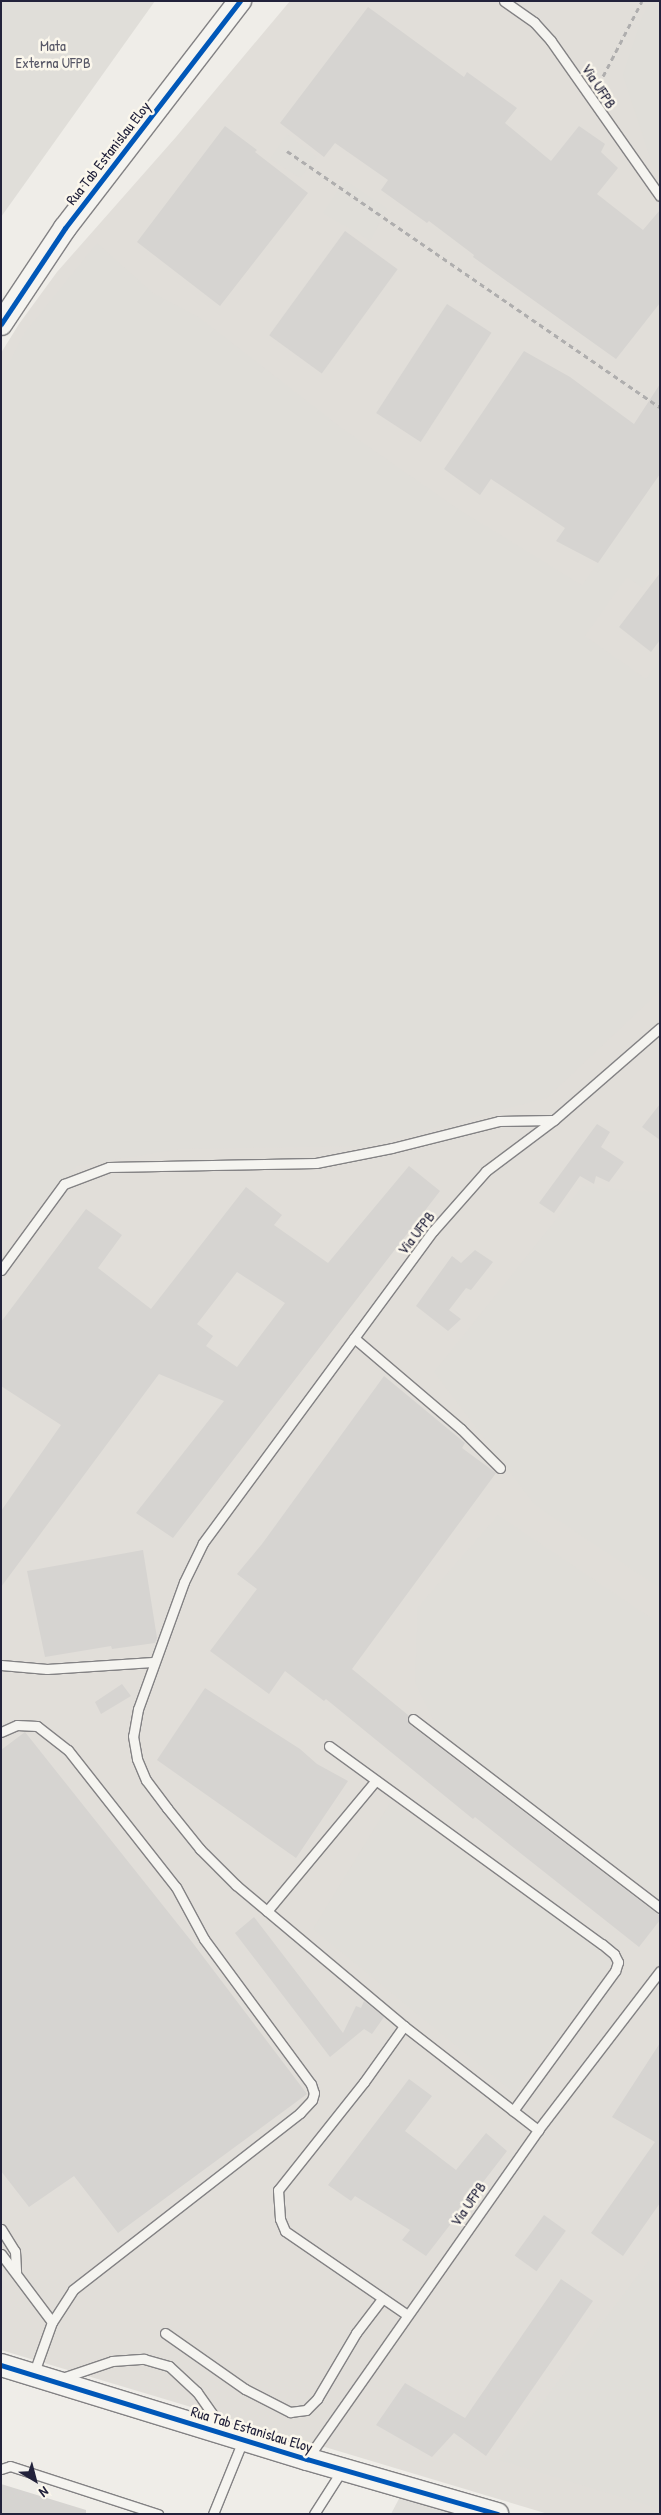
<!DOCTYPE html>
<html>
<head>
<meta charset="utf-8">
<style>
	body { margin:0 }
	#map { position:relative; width:661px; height:2515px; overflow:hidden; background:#efede8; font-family:"Patrick Hand",sans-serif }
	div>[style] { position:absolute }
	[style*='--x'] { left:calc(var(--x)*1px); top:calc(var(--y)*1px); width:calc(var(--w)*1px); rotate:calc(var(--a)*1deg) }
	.built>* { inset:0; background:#e1ded9 }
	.green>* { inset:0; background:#e0ded9 }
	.building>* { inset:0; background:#d6d4d1; transform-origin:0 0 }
	.path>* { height:3px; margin-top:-1.5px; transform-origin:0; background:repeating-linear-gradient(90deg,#afaeae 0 5px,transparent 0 9px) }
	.roads { filter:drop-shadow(1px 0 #838284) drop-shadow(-1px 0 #838284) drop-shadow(0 1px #838284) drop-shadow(0 -1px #838284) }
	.service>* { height:9px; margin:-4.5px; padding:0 4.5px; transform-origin:4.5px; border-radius:4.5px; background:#f5f4f0 }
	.tertiary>* { height:22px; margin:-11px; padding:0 11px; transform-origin:11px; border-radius:11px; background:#f5f4f0 }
	.cycleway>* { height:5px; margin:-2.5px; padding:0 2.5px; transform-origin:2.5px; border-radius:2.5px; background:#0057b8 }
	span { translate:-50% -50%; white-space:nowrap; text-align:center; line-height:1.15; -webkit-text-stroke:5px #fbf7ec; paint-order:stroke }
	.park-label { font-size:15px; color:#575766 }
	.street-label { font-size:15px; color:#22223b }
	.frame { position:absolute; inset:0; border:2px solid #22223b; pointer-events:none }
	.north { position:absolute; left:10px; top:2455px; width:50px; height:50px; -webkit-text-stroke:4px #fbf7ec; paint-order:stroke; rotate:143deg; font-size:14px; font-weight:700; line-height:20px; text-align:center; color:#22223b }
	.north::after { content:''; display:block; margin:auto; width:18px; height:22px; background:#22223b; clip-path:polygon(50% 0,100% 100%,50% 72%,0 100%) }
</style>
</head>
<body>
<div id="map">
	<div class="built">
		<div style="clip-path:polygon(290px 1px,660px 1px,660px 2514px,548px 2514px,1px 2350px,1px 353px,19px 324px,57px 272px,176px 137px)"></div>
	</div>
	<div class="green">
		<div style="clip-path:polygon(1px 1px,155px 1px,1px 217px)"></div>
		<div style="clip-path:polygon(651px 1px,660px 1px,660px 173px,653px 166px,623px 75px,643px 15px)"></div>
		<div style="clip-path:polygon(287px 134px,317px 157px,300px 178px,270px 159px)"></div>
		<div style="clip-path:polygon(345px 180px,387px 208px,370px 241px,323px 213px)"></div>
		<div style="clip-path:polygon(97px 243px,153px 293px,199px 317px,339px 426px,458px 509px,582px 585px,660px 474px,660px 565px,643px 588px,627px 577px,585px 636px,646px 679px,660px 660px,660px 991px,547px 1098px,366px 1146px,180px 1149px,77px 1166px,6px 1241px,1px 1240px,1px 378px,25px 332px)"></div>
		<div style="clip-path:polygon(583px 1186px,660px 1193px,660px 1588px,535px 1505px,434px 1372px)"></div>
		<div style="clip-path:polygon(498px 1515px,660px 1624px,660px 1899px,441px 1736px,415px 1682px,418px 1607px)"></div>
		<div style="clip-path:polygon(390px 1803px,615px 1960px,514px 2093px,313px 1929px)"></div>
		<div style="clip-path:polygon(660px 2246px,660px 2509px,499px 2460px)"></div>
		<div style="clip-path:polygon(402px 2493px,473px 2514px,391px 2514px)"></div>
	</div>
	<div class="building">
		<div style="clip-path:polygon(368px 7px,464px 77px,467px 72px,517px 108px,505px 123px,551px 161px,579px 126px,605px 144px,601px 152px,618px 168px,597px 194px,643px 230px,660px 210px,660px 303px,616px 359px,473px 257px,474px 255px,429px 221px,427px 223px,381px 190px,388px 180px,335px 143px,324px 157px,280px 123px)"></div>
		<div style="clip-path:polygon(225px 126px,257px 150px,255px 152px,308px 193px,220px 306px,137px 242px)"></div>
		<div style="left:345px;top:231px;width:65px;height:129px;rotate:36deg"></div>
		<div style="left:447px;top:304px;width:53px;height:130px;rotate:33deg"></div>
		<div style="clip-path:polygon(524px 351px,570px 377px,634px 424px,660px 384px,660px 474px,598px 563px,556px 541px,565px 528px,491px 479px,480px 495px,444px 469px)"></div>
		<div style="clip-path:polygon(660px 573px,660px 640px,651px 652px,619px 627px)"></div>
		<div style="clip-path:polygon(660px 1104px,660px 1140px,642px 1127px)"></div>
		<div style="clip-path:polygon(597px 1124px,610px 1132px,601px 1147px,624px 1162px,609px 1182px,596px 1176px,594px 1184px,580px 1176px,554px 1213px,539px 1203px)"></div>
		<div style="clip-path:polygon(evenodd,409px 1166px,440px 1191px,173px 1538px,136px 1513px,224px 1401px,159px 1374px,1px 1587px,1px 1511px,61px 1425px,1px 1386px,1px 1322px,86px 1209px,122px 1235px,98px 1268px,151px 1309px,246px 1187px,282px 1215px,274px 1225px,328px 1263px,409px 1166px,237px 1272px,285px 1303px,237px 1367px,206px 1346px,213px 1336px,197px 1324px,237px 1272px)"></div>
		<div style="clip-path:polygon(475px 1250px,493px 1262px,471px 1290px,466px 1288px,449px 1310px,461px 1319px,448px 1331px,416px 1306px,452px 1256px,461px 1263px)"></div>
		<div style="clip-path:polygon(384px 1376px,465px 1443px,462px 1448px,496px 1473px,352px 1669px,408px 1715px,409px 1724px,660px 1916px,660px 1920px,639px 1947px,475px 1817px,473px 1819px,326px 1699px,324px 1701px,285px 1671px,269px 1694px,210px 1651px,257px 1589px,237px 1574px,262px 1544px)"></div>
		<div style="clip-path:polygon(143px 1550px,157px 1638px,155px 1643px,112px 1649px,111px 1646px,45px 1657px,27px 1571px)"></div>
		<div style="clip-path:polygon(122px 1684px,131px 1696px,101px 1714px,95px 1702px)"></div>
		<div style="clip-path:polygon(205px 1688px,300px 1749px,317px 1764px,348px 1781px,296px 1858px,157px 1760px)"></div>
		<div style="clip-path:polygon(25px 1732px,192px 1942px,307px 2094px,118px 2233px,74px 2176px,29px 2207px,1px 2171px,1px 1750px)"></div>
		<div style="clip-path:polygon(254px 1917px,343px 2033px,356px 2006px,361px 2008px,364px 2001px,384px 2017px,372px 2034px,364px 2029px,330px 2057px,235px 1933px)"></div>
		<div style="clip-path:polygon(660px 2043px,660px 2203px,623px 2256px,591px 2233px,655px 2142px,612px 2117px)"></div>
		<div style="clip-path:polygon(409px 2079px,432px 2096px,405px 2131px,456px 2170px,486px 2133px,507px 2151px,426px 2256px,402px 2240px,410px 2230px,355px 2196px,351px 2201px,328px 2185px)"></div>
		<div style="left:544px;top:2215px;width:27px;height:50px;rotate:36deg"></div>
		<div style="clip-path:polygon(561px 2279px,593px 2301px,486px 2456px,454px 2433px,432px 2457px,376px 2425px,405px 2383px,465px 2418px)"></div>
		<div style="clip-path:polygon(1px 2484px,86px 2510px,86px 2514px,1px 2514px)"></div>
	</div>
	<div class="path">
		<div style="--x:599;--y:84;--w:93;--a:-62.6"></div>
		<div style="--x:287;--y:151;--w:452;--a:34.5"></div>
	</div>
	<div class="roads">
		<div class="service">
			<div style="--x:504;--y:1;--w:37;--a:35"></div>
			<div style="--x:534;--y:22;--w:25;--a:48"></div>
			<div style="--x:551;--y:41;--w:189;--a:54.9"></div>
			<div style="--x:1;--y:1270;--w:107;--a:-53.8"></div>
			<div style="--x:64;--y:1184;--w:48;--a:-20.7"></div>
			<div style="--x:109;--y:1167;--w:207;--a:-1.1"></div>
			<div style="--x:316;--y:1163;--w:77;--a:-11.2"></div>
			<div style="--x:392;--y:1148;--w:110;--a:-14.2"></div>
			<div style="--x:499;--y:1121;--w:54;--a:-1.1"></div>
			<div style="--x:354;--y:1338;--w:255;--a:126.4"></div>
			<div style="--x:203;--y:1543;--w:43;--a:116"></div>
			<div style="--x:184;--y:1582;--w:135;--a:109.9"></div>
			<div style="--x:138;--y:1709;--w:27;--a:100"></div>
			<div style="--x:133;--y:1736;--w:23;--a:80"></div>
			<div style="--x:137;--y:1759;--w:23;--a:67"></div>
			<div style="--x:146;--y:1780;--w:35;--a:53"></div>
			<div style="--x:167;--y:1808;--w:53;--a:51.2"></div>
			<div style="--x:200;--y:1849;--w:51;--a:45"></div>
			<div style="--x:236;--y:1885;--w:219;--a:40"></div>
			<div style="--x:404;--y:2026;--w:170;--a:37.8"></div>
			<div style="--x:500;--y:1468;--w:55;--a:-135"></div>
			<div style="--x:461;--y:1429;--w:140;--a:-139.6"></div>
			<div style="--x:354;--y:1338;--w:133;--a:-53.6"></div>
			<div style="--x:433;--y:1231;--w:80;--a:-48.5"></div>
			<div style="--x:486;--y:1171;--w:85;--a:-36.9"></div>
			<div style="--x:554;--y:1120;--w:140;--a:-41"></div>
			<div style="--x:1;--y:1665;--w:46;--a:5"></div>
			<div style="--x:47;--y:1669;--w:106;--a:-3.8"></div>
			<div style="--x:413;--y:1719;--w:311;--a:37.4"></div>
			<div style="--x:1;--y:1732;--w:17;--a:-24"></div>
			<div style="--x:17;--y:1725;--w:20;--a:3"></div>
			<div style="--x:37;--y:1726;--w:39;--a:38"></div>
			<div style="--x:68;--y:1750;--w:174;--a:51.8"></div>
			<div style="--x:176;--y:1887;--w:59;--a:61.7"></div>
			<div style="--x:204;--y:1939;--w:180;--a:53.6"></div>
			<div style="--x:311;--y:2084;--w:9;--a:72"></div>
			<div style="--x:314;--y:2093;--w:7;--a:106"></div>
			<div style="--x:312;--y:2100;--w:18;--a:133"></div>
			<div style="--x:300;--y:2113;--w:288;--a:142.1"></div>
			<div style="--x:73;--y:2290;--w:38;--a:123"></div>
			<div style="--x:52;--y:2322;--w:56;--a:109.7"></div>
			<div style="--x:329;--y:1746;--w:337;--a:36"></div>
			<div style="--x:602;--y:1944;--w:16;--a:40"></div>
			<div style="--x:614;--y:1954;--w:9;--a:63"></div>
			<div style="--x:618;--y:1962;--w:9;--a:108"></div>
			<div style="--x:615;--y:1971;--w:173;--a:126.1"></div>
			<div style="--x:267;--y:1911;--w:170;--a:-50.2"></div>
			<div style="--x:404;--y:2026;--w:69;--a:125.5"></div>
			<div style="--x:364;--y:2082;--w:138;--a:128.5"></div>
			<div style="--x:278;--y:2190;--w:29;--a:86"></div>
			<div style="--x:280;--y:2219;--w:13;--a:67"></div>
			<div style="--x:285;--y:2231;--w:148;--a:34.5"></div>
			<div style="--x:1;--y:2229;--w:26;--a:58"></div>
			<div style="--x:15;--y:2251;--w:21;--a:87"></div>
			<div style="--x:1;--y:2254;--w:85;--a:53.1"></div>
			<div style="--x:165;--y:2333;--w:98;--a:35"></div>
			<div style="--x:245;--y:2389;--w:51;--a:27.1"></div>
			<div style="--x:290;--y:2412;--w:16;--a:-7"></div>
			<div style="--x:306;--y:2410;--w:16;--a:-45"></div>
			<div style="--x:317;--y:2399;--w:77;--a:-59.4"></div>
			<div style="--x:356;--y:2333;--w:43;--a:-52.6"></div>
			<div style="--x:62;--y:2378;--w:53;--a:-18.8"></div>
			<div style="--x:112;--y:2361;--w:32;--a:-4"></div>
			<div style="--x:144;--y:2359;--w:26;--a:16"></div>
			<div style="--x:169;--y:2366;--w:38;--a:43"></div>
			<div style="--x:197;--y:2392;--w:45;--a:54.9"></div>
			<div style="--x:307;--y:2459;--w:402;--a:-54.9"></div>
			<div style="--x:538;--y:2130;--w:200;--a:-52.5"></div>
			<div style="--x:1;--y:2469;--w:9;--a:-18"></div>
			<div style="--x:10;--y:2466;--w:156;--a:18"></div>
			<div style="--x:213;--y:2514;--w:80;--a:-67.9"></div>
			<div style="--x:314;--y:2514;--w:52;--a:-57.5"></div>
		</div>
		<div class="tertiary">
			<div style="--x:1;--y:324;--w:115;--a:-56.3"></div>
			<div style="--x:65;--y:228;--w:287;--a:-52.4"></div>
			<div style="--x:1;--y:2365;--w:320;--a:17.1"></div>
			<div style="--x:307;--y:2459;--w:198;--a:16.1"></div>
		</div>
	</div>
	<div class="cycleway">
		<div style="--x:1;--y:324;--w:115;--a:-56.3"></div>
		<div style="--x:65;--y:228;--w:287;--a:-52.4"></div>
		<div style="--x:1;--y:2365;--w:320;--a:17.1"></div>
		<div style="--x:307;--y:2459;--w:198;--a:16.1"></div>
	</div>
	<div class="park-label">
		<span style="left:53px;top:54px">Mata<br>Externa UFPB</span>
	</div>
	<div class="street-label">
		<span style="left:599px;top:86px;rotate:57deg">Via UFPB</span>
		<span style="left:108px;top:153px;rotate:-52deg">Rua Tab Estanislau Eloy</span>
		<span style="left:416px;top:1233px;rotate:-52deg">Via UFPB</span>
		<span style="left:468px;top:2204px;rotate:-55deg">Via UFPB</span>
		<span style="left:252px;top:2429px;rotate:17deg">Rua Tab Estanislau Eloy</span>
	</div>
	<div class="frame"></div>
	<div class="north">N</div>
</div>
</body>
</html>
